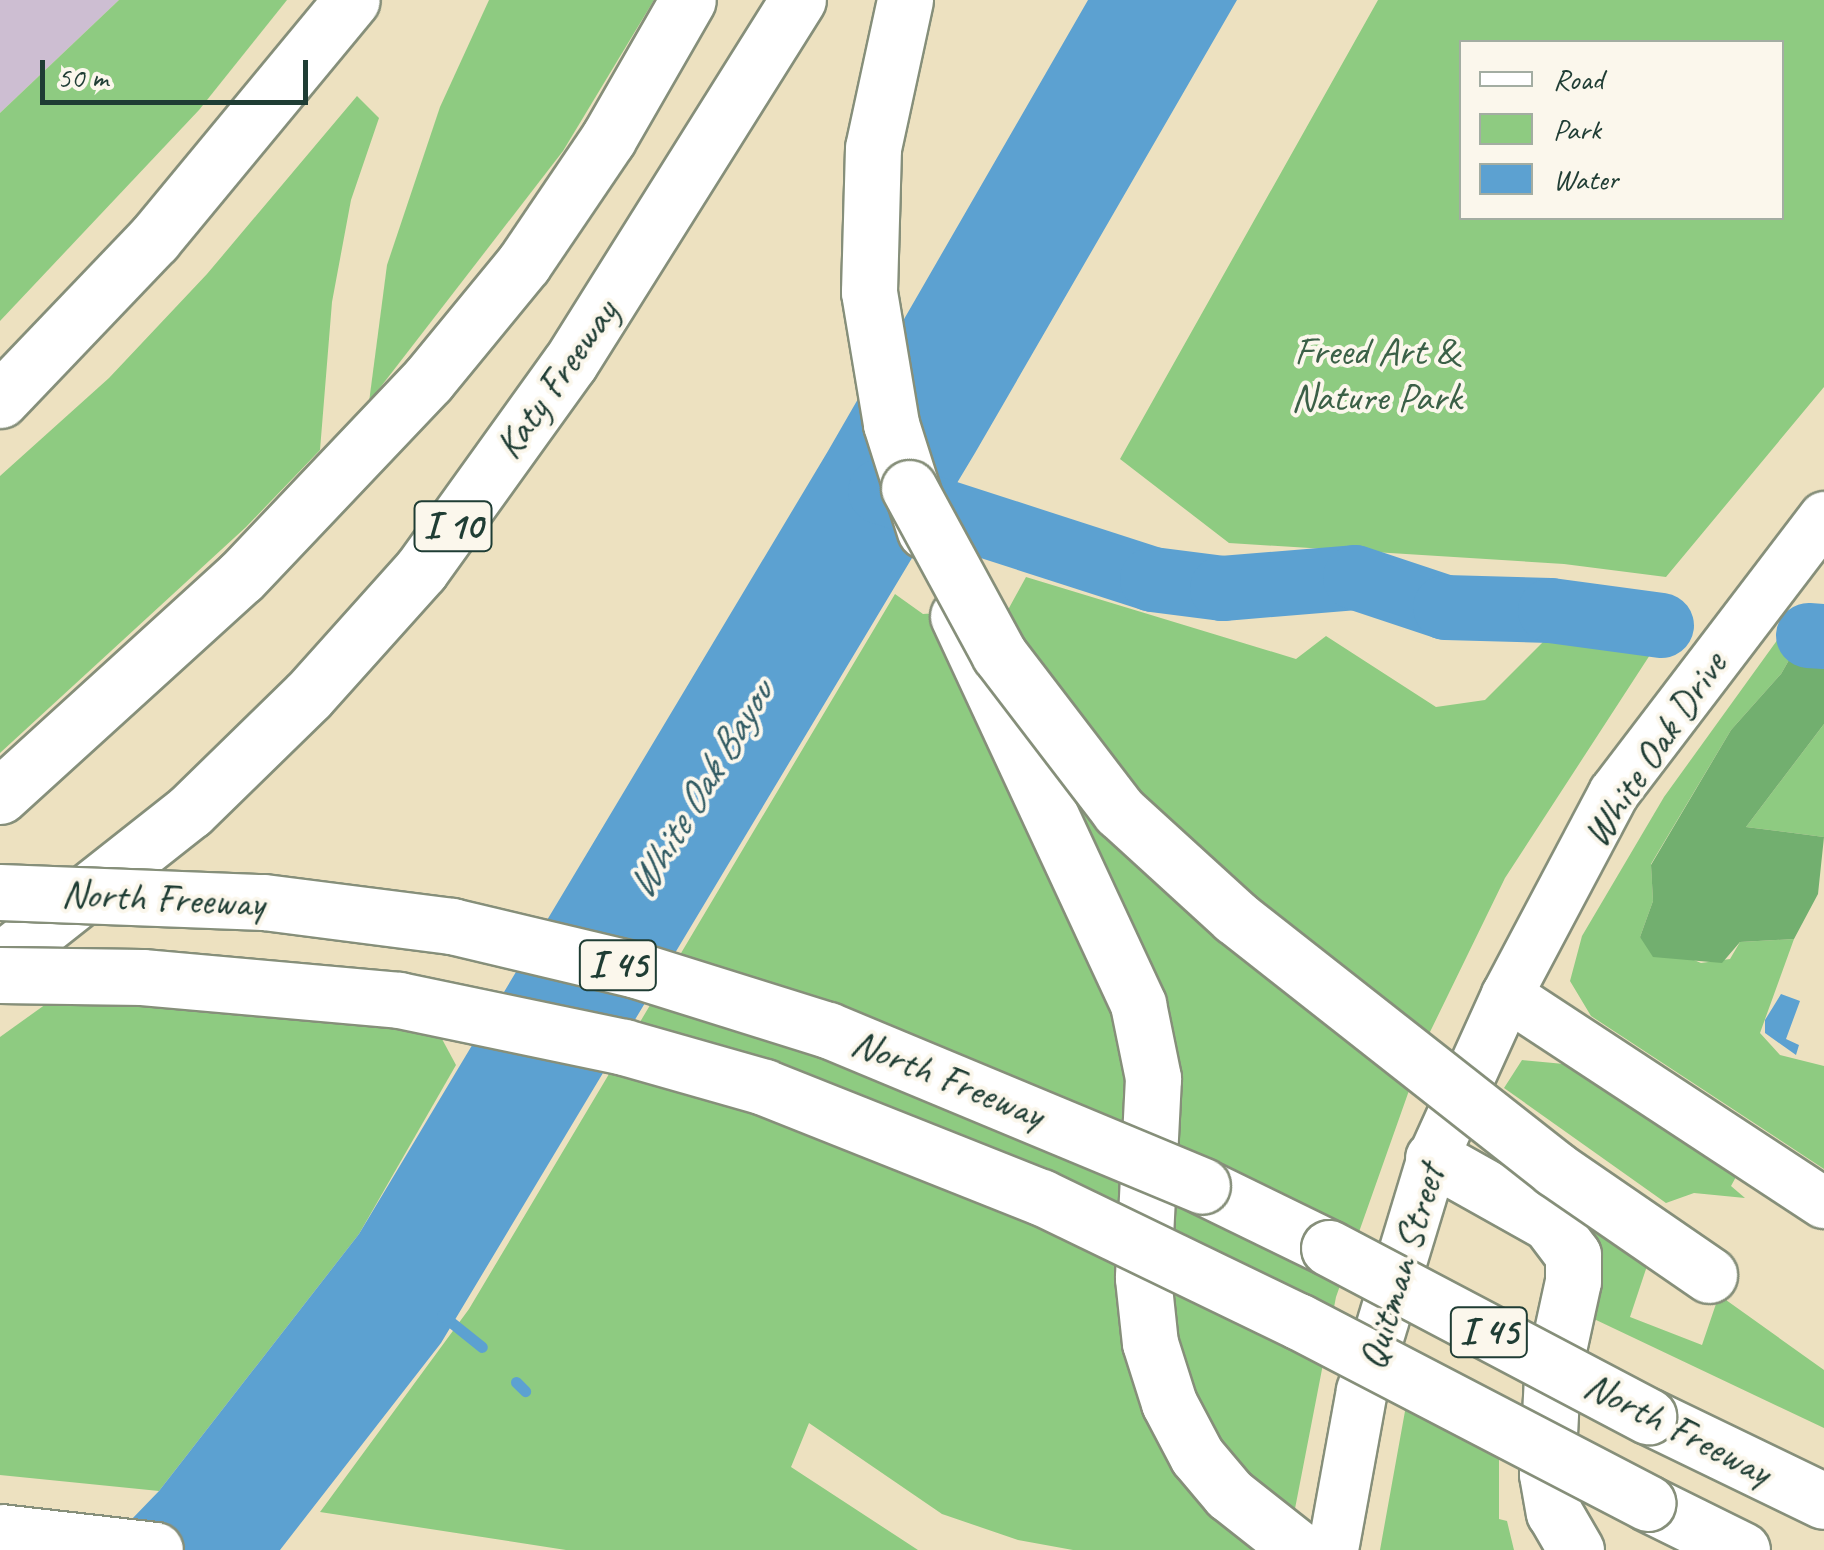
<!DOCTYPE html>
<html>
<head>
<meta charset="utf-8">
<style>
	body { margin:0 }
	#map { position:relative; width:1824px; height:1550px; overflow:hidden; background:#ede1c0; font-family:Caveat,sans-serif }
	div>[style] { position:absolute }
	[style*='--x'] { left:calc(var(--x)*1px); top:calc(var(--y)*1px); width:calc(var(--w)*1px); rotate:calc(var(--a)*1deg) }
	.industrial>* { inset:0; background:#cdbed2 }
	.green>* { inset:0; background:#8ecb81 }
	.forest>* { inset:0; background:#72af6f }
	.water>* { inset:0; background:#5ca1d1 }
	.stream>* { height:11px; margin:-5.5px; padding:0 5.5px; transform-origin:5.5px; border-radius:5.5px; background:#5ca1d1 }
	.river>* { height:65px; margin:-32.5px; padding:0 32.5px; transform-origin:32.5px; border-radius:32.5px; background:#5ca1d1 }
	.roads { filter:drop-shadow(2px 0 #868f7a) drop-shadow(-2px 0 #868f7a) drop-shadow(0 2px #868f7a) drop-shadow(0 -2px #868f7a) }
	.secondary>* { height:50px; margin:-25px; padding:0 25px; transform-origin:25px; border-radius:25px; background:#fff }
	.motorway>* { height:55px; margin:-27.5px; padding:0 27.5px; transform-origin:27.5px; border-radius:27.5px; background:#fff }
	.bridges { filter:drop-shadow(2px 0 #868f7a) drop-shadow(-2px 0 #868f7a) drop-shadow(0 2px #868f7a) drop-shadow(0 -2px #868f7a) }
	.motorway-bridge>* { height:55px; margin:-27.5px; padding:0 27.5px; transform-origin:27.5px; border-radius:27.5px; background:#fff }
	span { translate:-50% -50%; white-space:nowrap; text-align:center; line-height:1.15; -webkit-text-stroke:8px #fbf7ec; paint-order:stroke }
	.shield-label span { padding:2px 8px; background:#fbf7ec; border:2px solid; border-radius:8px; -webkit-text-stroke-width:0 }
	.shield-label { font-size:38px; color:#1f3d34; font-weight:700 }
	.park-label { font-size:40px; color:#3b6047 }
	.street-label { font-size:40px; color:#1f3d34 }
	.water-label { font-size:42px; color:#315b63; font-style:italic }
	.legend { position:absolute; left:1459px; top:40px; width:325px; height:180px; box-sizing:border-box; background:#fbf7ec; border:2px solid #a3ada2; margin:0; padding:12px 18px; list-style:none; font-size:30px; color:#1f3d34 }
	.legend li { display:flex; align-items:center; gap:20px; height:50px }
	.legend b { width:50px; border:2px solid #a3ada2 }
	.scale { position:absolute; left:40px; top:60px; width:268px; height:45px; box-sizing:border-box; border:5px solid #1f3d34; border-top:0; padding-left:12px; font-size:30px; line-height:35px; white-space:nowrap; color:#1f3d34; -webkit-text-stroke:8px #fbf7ec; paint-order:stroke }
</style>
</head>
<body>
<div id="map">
	<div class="industrial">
		<div style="clip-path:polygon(0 0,119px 0,0 113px)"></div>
	</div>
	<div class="green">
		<div style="clip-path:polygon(119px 0,287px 0,199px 110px,0 321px,0 113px)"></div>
		<div style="clip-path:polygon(489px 0,654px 0,563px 151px,369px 402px,387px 265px,440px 107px)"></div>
		<div style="clip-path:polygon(evenodd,1378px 0,1824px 0,1824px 387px,1666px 577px,1564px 564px,1229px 543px,1120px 459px,1378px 0,1462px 42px,1782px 42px,1782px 218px,1462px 218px,1462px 42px)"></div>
		<div style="clip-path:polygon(357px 96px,379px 118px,351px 200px,332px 302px,320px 450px,246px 527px,0 753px,0 476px,109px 378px,207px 274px)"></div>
		<div style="clip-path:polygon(1026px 577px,1296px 659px,1326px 636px,1436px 707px,1485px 700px,1553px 632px,1659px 641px,1505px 878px,1429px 1034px,1336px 1297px,1287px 1550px,1073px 1550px,1018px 1540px,942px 1514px,809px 1423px,791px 1467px,918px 1550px,566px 1550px,320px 1512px,469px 1309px,895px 594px,923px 614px,1009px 608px)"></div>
		<div style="clip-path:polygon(1824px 604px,1824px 619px,1813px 618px,1781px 674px,1731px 730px,1651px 864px,1653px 901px,1640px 937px,1701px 963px,1730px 959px,1740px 942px,1794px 939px,1760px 1033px,1780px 1055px,1824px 1066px,1824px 1169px,1591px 1016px,1570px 981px,1582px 936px,1664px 797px,1796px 614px,1813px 618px)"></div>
		<div style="clip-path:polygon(1824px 724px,1824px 837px,1746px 827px)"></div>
		<div style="clip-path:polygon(60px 994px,435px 1026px,456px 1065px,359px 1234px,159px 1491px,0 1475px,0 1037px)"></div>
		<div style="clip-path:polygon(1522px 1060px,1564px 1064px,1737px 1175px,1731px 1186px,1745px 1198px,1694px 1193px,1666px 1203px,1504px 1088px)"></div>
		<div style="clip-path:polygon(1586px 1217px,1653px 1248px,1630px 1317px,1702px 1345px,1719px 1295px,1824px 1370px,1824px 1428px,1594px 1319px,1601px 1253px)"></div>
		<div style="clip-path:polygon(1407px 1400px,1499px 1446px,1499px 1519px,1507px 1521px,1514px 1550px,1380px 1550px)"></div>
	</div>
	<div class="forest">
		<div style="clip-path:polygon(1813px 618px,1824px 619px,1824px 724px,1746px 827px,1824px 837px,1818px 894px,1794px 939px,1740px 942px,1722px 963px,1653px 957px,1640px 937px,1653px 901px,1651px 865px,1731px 730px,1781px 674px)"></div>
	</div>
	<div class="water">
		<div style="clip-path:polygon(1088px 0,1237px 0,975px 453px,441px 1343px,280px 1550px,102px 1550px,159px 1491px,359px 1234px,828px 451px)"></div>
		<div style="clip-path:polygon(1781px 994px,1800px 1001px,1786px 1039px,1799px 1045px,1796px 1055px,1765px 1033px,1765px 1020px)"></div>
	</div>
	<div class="stream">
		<div style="--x:442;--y:1315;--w:51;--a:38.7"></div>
		<div style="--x:516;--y:1382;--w:13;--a:45"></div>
	</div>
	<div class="river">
		<div style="--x:880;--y:491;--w:286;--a:17.9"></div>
		<div style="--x:1152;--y:579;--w:71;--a:7.3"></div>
		<div style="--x:1222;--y:588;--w:133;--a:-4.7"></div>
		<div style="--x:1355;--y:577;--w:95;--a:18.4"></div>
		<div style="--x:1445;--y:607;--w:105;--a:1.6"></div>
		<div style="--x:1550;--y:610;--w:112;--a:7.7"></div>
		<div style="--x:1808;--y:635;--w:16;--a:4"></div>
	</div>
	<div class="roads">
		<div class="secondary">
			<div style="--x:1507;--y:995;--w:379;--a:33.3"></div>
			<div style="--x:1333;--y:1550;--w:162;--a:-79.7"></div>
			<div style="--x:1362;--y:1391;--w:244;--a:-73.1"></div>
			<div style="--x:1433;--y:1158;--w:179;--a:-65.6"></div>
			<div style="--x:1507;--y:995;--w:229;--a:-62.1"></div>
			<div style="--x:1614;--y:793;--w:347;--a:-52.7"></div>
		</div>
		<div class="motorway">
			<div style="--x:905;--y:0;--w:151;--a:102.2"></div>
			<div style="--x:873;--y:148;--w:144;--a:91.6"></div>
			<div style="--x:869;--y:292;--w:134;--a:80.5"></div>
			<div style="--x:891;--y:424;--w:112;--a:72.4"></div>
			<div style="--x:0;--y:400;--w:223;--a:-46.3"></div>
			<div style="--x:154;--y:239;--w:310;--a:-50.4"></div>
			<div style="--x:958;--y:616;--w:428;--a:65.1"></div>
			<div style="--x:1138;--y:1004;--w:76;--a:78.5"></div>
			<div style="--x:1153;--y:1078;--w:200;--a:92.9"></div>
			<div style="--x:1143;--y:1278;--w:65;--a:83.9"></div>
			<div style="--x:1150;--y:1343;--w:63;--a:72.4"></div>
			<div style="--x:1169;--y:1403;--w:60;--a:62.2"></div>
			<div style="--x:1197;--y:1456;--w:50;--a:49.9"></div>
			<div style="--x:1229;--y:1494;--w:90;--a:38.3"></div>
			<div style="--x:0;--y:796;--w:326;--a:-42.3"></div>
			<div style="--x:241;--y:577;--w:272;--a:-46.5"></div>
			<div style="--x:428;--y:380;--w:151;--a:-50.6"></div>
			<div style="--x:524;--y:263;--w:150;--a:-55.9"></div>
			<div style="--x:608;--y:139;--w:160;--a:-60.1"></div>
			<div style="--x:0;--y:961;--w:242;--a:-38.3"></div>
			<div style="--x:190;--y:811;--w:165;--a:-44.3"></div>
			<div style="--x:308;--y:696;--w:169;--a:-48.1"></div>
			<div style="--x:421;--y:570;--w:255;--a:-54.3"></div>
			<div style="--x:570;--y:363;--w:429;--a:-57.9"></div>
			<div style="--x:1433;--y:1158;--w:133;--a:29.3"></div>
			<div style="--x:1549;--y:1223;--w:40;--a:53"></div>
			<div style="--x:1573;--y:1255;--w:26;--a:90"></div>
			<div style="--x:1573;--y:1281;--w:98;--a:102.3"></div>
			<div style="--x:1552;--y:1377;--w:97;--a:93"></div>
			<div style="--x:1547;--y:1474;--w:39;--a:80"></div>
			<div style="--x:1554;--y:1512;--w:44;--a:59.9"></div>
			<div style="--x:1202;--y:1186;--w:141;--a:26"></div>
			<div style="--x:1648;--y:1416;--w:195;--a:25.8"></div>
			<div style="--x:1647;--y:1503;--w:106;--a:26.3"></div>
			<div style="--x:0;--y:1532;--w:156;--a:6.6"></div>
		</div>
	</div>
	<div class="bridges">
		<div class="motorway-bridge">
			<div style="--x:909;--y:488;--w:189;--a:61.5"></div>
			<div style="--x:999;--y:654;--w:198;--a:52.6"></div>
			<div style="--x:1119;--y:811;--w:157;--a:42.4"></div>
			<div style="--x:1235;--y:917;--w:407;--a:38.2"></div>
			<div style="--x:1555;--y:1169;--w:187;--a:34.5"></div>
			<div style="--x:0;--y:892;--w:264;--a:2.2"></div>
			<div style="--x:264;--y:902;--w:190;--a:7.3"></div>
			<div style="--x:452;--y:926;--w:189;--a:13.4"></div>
			<div style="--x:636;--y:970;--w:201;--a:17.4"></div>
			<div style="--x:828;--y:1030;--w:405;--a:22.6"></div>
			<div style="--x:0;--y:975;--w:142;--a:0.8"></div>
			<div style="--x:142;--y:977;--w:258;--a:5.1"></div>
			<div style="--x:399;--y:1000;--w:230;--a:11.8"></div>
			<div style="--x:624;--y:1047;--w:146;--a:15.9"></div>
			<div style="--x:764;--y:1087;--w:298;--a:21.7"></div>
			<div style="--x:1041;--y:1197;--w:285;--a:25.8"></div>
			<div style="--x:1298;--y:1321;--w:394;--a:27.5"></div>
			<div style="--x:1329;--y:1248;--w:361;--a:27.8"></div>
		</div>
	</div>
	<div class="shield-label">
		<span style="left:453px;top:526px">I 10</span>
		<span style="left:618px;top:965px">I 45</span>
		<span style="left:1489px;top:1332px">I 45</span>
	</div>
	<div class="park-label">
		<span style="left:1376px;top:374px">Freed Art &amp;<br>Nature Park</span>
	</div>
	<div class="street-label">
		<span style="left:556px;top:379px;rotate:-55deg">Katy Freeway</span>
		<span style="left:1654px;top:749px;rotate:-56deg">White Oak Drive</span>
		<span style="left:163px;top:898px;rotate:3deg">North Freeway</span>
		<span style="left:948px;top:1078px;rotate:22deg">North Freeway</span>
		<span style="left:1401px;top:1267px;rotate:-73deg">Quitman Street</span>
		<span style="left:1678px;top:1428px;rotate:27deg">North Freeway</span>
	</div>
	<div class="water-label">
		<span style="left:700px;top:790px;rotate:-59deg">White Oak Bayou</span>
	</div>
	<ul class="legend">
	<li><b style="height:12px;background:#fff"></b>Road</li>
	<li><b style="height:28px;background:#8ecb81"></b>Park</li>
	<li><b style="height:28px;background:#5ca1d1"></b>Water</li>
	</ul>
	<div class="scale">50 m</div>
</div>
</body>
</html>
